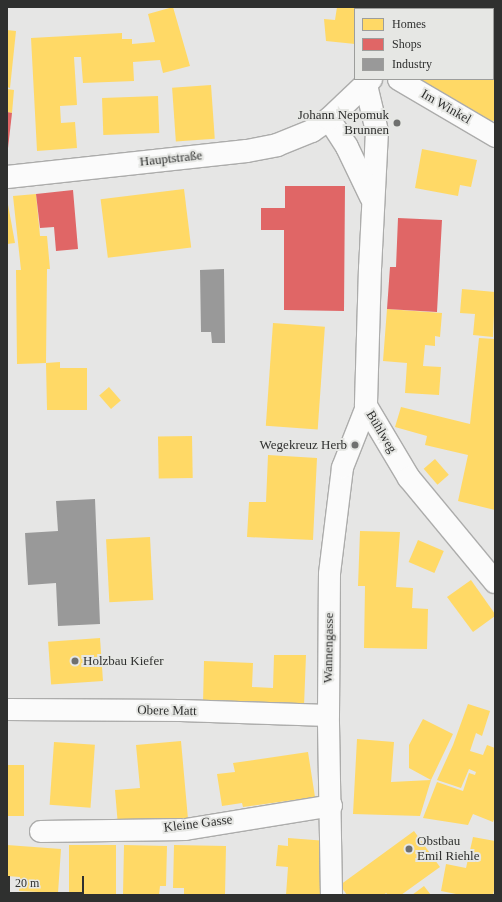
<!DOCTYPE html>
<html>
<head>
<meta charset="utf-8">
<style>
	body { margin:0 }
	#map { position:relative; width:502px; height:902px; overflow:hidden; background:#e6e6e5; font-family:Georgia,serif }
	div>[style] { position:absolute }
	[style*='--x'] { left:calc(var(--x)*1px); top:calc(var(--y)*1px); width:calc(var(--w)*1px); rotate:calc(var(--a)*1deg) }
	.homes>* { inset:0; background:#ffd966; transform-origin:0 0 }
	.shops>* { inset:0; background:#e06666 }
	.industry>* { inset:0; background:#999 }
	.roads { filter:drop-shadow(1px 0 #acacab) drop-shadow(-1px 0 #acacab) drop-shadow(0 1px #acacab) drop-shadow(0 -1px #acacab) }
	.minor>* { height:21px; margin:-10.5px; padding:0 10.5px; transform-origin:10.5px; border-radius:10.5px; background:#fbfbfb }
	.tertiary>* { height:22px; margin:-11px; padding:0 11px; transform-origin:11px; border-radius:11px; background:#fbfbfb }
	.dots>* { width:11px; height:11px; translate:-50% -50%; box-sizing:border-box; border:2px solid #e6e7e4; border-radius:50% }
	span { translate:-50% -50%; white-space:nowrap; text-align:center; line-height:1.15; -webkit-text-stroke:4px #e6e7e4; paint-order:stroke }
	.street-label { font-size:13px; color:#2f302f }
	.poi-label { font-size:13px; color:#2f302f }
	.right { translate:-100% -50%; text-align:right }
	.left { translate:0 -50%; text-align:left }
	.frame { position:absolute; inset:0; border:8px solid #2f302f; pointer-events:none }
	.legend { position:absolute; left:354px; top:8px; width:140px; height:72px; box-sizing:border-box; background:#e6e7e4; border:1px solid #9d9e9c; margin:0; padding:5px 7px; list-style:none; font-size:12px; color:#2f302f }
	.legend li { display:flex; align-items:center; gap:8px; height:20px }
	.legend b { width:20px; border:1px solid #9d9e9c }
	.scale { position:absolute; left:8px; top:876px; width:76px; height:18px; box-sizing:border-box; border:2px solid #2f302f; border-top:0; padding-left:5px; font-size:12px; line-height:14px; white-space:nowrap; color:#2f302f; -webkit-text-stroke:3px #e6e7e4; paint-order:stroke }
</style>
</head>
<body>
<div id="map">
	<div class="homes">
		<div style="clip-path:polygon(173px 7px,190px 66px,163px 73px,160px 60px,133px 62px,134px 81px,83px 83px,81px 57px,74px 57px,77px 105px,60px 106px,61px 123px,75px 122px,77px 148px,37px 151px,31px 38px,122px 33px,122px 39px,132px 39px,132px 44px,155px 42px,148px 14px)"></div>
		<div style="clip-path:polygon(337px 7px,368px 7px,368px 9px,355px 9px,355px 44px,326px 41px,324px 19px,335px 20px)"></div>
		<div style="clip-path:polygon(7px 30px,16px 31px,10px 88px,7px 87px)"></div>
		<div style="clip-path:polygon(493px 63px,495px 64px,495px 121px,481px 120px,419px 79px,493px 79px)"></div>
		<div style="left:211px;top:85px;width:54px;height:39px;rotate:86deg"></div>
		<div style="clip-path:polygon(7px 89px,14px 90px,12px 113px,7px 112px)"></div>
		<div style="left:158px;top:96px;width:37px;height:56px;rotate:88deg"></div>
		<div style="clip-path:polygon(422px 149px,477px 160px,471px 187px,460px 185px,458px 196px,415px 188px)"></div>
		<div style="left:184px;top:189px;width:59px;height:84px;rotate:83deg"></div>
		<div style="clip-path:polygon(36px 194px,40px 236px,47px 236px,50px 269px,47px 269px,46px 363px,60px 362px,60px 368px,87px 368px,87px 410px,47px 410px,46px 363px,17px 364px,16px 270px,21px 270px,13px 196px)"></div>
		<div style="clip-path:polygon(7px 199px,15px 243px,7px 244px)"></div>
		<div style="clip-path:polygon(462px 289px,495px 292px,493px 337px,473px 335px,475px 314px,460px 313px)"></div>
		<div style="clip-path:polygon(387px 309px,442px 313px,440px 337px,435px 336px,435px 346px,425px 345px,423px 366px,441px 367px,439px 395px,405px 393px,407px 363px,383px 361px)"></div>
		<div style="left:273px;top:323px;width:52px;height:103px;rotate:4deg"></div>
		<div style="clip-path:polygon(479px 338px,495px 339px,495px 510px,458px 501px,468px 455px,425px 445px,427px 436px,395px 427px,401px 407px,470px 424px)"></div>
		<div style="left:109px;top:387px;width:18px;height:13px;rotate:49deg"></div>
		<div style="left:192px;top:436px;width:42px;height:34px;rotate:89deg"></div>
		<div style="clip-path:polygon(268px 455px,317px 458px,313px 540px,247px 537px,249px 502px,266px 502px)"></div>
		<div style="left:435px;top:459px;width:21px;height:15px;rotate:49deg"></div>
		<div style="clip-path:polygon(360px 531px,400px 532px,396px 587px,413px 588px,412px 608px,428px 609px,427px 649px,364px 648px,365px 586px,358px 586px)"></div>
		<div style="left:150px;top:537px;width:63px;height:44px;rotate:87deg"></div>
		<div style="left:418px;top:540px;width:28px;height:24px;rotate:23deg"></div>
		<div style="clip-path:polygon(471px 580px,495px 614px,495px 616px,473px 632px,447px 597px)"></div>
		<div style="left:100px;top:638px;width:43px;height:52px;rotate:86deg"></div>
		<div style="clip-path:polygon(274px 655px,306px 655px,304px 706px,203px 703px,204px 661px,253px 663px,252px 687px,273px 688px)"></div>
		<div style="clip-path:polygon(468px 704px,490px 711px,482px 736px,476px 733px,470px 751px,483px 755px,487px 745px,495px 748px,495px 817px,493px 822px,473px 814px,468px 825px,423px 818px,437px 782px,463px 791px,469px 773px,475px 775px,476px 772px,469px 769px,461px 788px,437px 780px,453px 745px)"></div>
		<div style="clip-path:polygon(423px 719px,453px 734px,431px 780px,420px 816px,353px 814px,357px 739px,394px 742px,391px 782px,431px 780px,409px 768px,409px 745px)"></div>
		<div style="clip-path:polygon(181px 741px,188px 819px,118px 826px,115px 790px,140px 788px,136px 745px)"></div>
		<div style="left:54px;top:742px;width:41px;height:63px;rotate:4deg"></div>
		<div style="clip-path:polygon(308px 752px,315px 797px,243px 807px,242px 803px,222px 806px,217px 774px,235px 772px,233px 763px)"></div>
		<div style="left:7px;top:765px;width:17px;height:51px"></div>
		<div style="clip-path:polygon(414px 831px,440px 867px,401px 895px,388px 895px,386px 893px,384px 895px,347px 895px,340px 885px)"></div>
		<div style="clip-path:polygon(473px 837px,495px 841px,495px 886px,493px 895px,461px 895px,441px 891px,446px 864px,466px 868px)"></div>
		<div style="clip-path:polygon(288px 838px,327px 841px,324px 895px,286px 895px,288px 867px,276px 866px,278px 845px,288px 846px)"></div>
		<div style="clip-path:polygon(7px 845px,61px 849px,58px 893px,19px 891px,20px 877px,7px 876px)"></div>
		<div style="left:69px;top:845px;width:47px;height:50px"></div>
		<div style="clip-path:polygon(124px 845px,167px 846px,166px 886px,160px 886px,159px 895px,123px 894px)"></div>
		<div style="clip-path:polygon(174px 845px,226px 846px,225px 895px,184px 895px,184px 888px,173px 888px)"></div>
		<div style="clip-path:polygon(424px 886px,431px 895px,412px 895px)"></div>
	</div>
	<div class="shops">
		<div style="clip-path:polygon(7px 112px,12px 113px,8px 148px,7px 148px)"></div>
		<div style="clip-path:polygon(285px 186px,345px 186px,344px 311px,284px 310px,284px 230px,261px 230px,261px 208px,285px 208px)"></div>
		<div style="clip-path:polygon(73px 190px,78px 249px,56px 251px,54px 227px,40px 228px,36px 194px)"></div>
		<div style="clip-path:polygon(398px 218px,442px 220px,437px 312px,387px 309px,390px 267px,396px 267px)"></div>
	</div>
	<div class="industry">
		<div style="clip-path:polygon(224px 269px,225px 343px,212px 343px,211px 332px,201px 332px,200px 270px)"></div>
		<div style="clip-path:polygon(95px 499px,100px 624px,58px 626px,56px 583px,28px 585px,25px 533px,58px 531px,56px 501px)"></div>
	</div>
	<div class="roads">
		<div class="minor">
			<div style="--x:398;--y:79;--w:113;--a:30.4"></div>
			<div style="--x:7;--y:709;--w:173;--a:0.3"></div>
			<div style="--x:180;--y:710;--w:148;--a:1.9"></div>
			<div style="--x:40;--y:831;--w:145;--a:-0.8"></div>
			<div style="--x:185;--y:829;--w:148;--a:-9.3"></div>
			<div style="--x:331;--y:895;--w:180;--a:-91"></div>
			<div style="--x:328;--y:715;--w:142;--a:-89.6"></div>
			<div style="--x:329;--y:573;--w:107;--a:-83"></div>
			<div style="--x:342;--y:467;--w:66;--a:-68.5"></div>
		</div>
		<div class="tertiary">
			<div style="--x:427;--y:9;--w:3;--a:-45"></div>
			<div style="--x:366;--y:85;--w:47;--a:76.6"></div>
			<div style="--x:377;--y:131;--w:137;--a:92.9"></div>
			<div style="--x:370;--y:268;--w:138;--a:91.7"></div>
			<div style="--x:366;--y:406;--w:84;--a:59.2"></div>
			<div style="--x:409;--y:478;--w:135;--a:50.4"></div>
			<div style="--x:329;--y:119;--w:33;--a:57"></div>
			<div style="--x:347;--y:147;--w:55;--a:64.4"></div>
			<div style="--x:7;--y:177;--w:241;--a:-6.2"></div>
			<div style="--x:247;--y:151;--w:31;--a:-11"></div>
			<div style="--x:277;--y:145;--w:38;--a:-22"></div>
			<div style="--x:312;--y:131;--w:21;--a:-35"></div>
			<div style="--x:329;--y:119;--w:58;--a:-43.6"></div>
		</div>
	</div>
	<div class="dots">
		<div style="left:397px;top:123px;background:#6f706f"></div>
		<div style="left:355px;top:445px;background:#6f706f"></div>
		<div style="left:75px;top:661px;background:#6f706f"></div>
		<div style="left:409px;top:849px;background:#6f706f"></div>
	</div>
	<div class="street-label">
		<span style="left:446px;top:107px;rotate:30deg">Im Winkel</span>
		<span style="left:171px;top:159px;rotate:-6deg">Hauptstraße</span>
		<span style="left:381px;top:432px;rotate:59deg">Bühlweg</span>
		<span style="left:329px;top:648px;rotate:-89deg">Wannengasse</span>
		<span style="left:167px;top:711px;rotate:1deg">Obere Matt</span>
		<span style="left:198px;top:824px;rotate:-7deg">Kleine Gasse</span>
	</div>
	<div class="poi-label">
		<span class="right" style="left:389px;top:123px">Johann Nepomuk<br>Brunnen</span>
		<span class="right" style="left:347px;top:445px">Wegekreuz Herb</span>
		<span class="left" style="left:83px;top:661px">Holzbau Kiefer</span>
		<span class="left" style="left:417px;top:849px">Obstbau<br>Emil Riehle</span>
	</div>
	<div class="frame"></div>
	<ul class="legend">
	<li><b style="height:11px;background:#ffd966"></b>Homes</li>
	<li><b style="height:11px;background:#e06666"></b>Shops</li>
	<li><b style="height:11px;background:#999"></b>Industry</li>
	</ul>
	<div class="scale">20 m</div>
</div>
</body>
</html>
